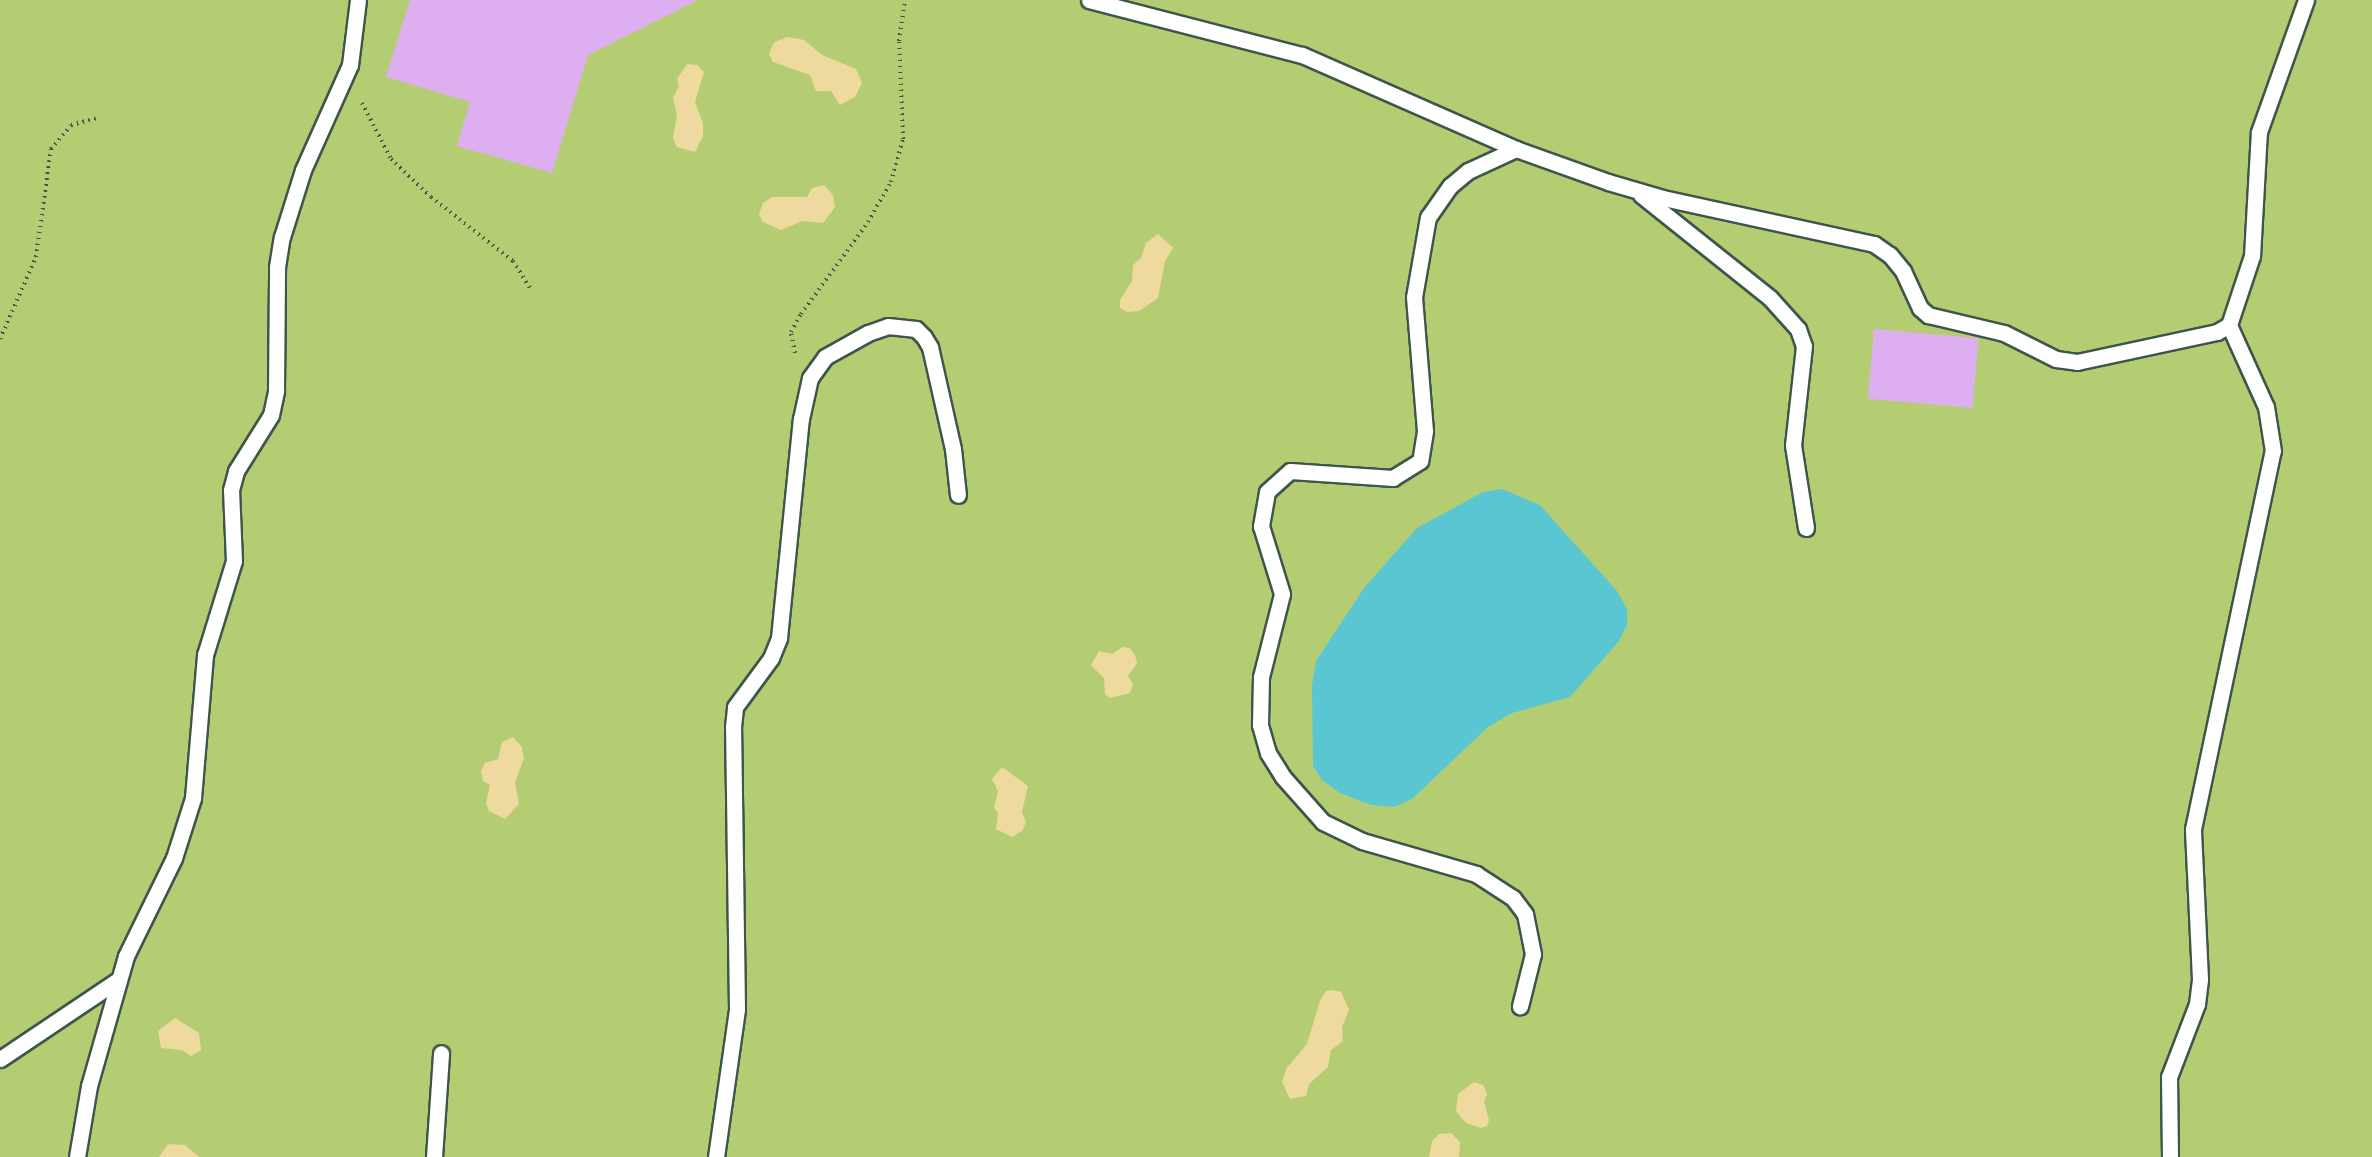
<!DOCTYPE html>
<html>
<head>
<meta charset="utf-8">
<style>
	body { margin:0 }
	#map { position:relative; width:2372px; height:1157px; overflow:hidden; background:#efe4c8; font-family:"Comic Neue",sans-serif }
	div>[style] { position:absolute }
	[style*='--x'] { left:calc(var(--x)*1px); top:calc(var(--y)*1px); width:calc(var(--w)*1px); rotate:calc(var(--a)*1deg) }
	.green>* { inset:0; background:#b4cd72; transform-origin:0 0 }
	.sand>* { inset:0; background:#eeda9e }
	.water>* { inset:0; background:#5ac6d1 }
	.building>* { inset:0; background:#deaff0; transform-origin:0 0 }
	.path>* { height:4px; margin-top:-2px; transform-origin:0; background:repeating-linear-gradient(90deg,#3e564a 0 1.5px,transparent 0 6px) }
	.roads { filter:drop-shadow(2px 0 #3e564a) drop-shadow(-2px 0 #3e564a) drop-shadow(0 2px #3e564a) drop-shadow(0 -2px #3e564a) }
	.lane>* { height:15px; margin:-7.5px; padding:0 7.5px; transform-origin:7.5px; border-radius:7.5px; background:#fff }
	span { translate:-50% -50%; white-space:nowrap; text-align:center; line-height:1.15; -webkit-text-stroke:6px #f7f3e8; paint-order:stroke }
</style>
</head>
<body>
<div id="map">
	<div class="green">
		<div style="left:0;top:0;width:2372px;height:1157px"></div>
	</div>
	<div class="sand">
		<div style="clip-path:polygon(788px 37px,804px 40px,822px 55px,856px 69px,862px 83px,855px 97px,840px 105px,831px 91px,816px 91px,810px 75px,773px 62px,769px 54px,774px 42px)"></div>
		<div style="clip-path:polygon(687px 64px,697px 65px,704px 72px,695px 102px,703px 123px,703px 136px,695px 152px,677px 147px,673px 138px,677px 115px,673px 98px,679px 86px,677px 79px)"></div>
		<div style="clip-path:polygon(824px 185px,833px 195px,835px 207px,823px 223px,802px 221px,781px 230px,763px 222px,759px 214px,763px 203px,772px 197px,807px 197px,812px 188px)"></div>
		<div style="clip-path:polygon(1158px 234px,1173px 248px,1165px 261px,1158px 298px,1139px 311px,1127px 312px,1120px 308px,1120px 300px,1132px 281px,1133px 265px,1141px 258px,1146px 243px)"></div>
		<div style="clip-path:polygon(1123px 647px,1130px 648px,1135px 655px,1137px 663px,1128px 676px,1133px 685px,1130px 693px,1110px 698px,1105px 694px,1104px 678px,1091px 665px,1099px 651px,1112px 654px)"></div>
		<div style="clip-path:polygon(513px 737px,522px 747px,524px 758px,515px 782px,519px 804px,505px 819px,489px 811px,486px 803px,490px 785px,483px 781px,481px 771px,485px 763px,498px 759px,502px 742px)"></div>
		<div style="clip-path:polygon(1002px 767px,1028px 786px,1022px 812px,1026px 822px,1022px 831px,1012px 837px,996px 829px,998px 813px,994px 808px,998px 791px,992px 779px)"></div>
		<div style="clip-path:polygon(1333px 990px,1341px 992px,1349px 1010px,1342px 1027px,1343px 1041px,1331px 1050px,1328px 1067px,1309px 1084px,1306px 1096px,1290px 1099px,1282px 1082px,1286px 1069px,1307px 1044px,1320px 1001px,1326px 991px)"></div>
		<div style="clip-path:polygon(175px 1018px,199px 1033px,201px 1050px,191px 1056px,182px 1050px,161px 1048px,158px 1031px)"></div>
		<div style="clip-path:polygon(1474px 1082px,1483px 1085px,1487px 1094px,1484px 1102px,1489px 1120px,1487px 1126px,1481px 1128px,1466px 1123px,1456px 1111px,1458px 1094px)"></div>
		<div style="clip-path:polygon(1451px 1133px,1460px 1142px,1459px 1157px,1429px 1157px,1432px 1141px,1439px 1134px)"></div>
		<div style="clip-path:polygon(168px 1144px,185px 1145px,199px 1157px,159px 1157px)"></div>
	</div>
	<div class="water">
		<div style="clip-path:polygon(1502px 489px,1540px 505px,1617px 591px,1627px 609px,1627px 625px,1619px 641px,1570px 697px,1512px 713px,1488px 727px,1412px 799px,1394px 807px,1371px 805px,1340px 793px,1322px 780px,1313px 766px,1312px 685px,1316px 661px,1364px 588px,1417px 528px,1483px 492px)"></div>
	</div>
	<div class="building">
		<div style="clip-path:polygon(410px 0,698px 0,588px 55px,552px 173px,457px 146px,470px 102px,386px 77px)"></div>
		<div style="left:1874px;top:329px;width:105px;height:70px;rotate:5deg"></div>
	</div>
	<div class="path">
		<div style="--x:362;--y:103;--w:63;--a:62.6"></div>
		<div style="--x:391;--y:159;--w:55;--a:43.5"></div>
		<div style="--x:431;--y:197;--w:104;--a:38"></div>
		<div style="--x:513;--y:261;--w:32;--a:58"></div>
		<div style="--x:0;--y:339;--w:90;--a:-66.3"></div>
		<div style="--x:36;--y:257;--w:109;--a:-82.1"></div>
		<div style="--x:51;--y:149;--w:31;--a:-50"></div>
		<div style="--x:71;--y:125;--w:28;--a:-15"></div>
		<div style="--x:795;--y:353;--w:21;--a:-101"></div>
		<div style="--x:791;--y:332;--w:21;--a:-61"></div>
		<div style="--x:801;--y:314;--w:114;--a:-53.9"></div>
		<div style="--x:868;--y:222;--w:46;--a:-60.1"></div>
		<div style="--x:891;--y:182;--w:45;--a:-74.4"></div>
		<div style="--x:903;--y:139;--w:98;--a:-92.3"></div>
		<div style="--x:899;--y:41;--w:41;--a:-81.7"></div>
	</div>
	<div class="roads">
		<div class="lane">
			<div style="--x:1089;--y:0;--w:220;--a:14.5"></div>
			<div style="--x:1302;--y:55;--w:234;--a:23.7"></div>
			<div style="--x:1516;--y:149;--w:98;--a:19.7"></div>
			<div style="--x:1608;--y:182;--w:57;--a:16.2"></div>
			<div style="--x:1663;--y:198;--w:216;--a:12.3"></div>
			<div style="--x:1874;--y:244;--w:19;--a:35"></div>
			<div style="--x:1890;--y:255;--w:21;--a:51"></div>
			<div style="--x:1903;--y:271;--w:41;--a:65.3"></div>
			<div style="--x:1920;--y:308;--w:11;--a:41"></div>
			<div style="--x:1928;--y:315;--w:78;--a:13.3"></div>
			<div style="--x:2004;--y:333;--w:58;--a:26.6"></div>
			<div style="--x:2056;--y:359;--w:21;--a:8"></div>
			<div style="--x:2077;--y:362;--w:143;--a:-12.1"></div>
			<div style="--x:2217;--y:332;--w:14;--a:-30"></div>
			<div style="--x:2229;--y:325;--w:73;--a:-71.6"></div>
			<div style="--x:2252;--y:256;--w:124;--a:-86.8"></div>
			<div style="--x:2259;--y:132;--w:140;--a:-70.4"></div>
			<div style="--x:1516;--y:149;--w:53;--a:155.4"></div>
			<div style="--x:1468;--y:171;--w:23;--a:140"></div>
			<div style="--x:1450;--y:186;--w:38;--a:125"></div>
			<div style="--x:1428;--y:217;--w:81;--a:99.9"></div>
			<div style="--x:1414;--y:297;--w:134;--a:85.3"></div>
			<div style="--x:1425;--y:431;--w:30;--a:99"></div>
			<div style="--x:1420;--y:461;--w:32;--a:148"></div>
			<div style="--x:1393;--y:478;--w:103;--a:-176.1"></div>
			<div style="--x:1290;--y:471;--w:31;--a:138"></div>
			<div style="--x:1267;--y:492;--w:35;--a:100"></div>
			<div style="--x:1261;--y:526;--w:71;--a:72.8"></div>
			<div style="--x:1282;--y:594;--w:86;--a:104.2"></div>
			<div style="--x:1261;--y:677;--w:48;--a:91.2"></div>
			<div style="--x:1260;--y:725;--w:29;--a:74"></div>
			<div style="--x:1268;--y:753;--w:28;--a:58"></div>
			<div style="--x:1283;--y:777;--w:60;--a:48.4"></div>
			<div style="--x:1323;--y:822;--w:43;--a:26"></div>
			<div style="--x:1362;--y:841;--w:119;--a:16.1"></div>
			<div style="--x:1476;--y:874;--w:44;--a:33"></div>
			<div style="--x:1513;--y:898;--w:20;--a:53"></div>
			<div style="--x:1525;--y:914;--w:41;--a:78.7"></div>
			<div style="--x:1533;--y:954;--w:54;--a:104"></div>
			<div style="--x:1641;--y:195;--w:165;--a:38.6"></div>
			<div style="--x:1770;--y:298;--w:42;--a:47.9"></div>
			<div style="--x:1798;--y:329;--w:18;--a:71"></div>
			<div style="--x:1804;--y:346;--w:100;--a:96.3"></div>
			<div style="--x:1793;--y:445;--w:84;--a:81.1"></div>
			<div style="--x:0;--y:1059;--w:142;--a:-33.8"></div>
			<div style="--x:77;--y:1157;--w:72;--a:-80.4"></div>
			<div style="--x:89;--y:1086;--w:135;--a:-74.1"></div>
			<div style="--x:126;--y:956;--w:109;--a:-63.9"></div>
			<div style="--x:174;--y:858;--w:63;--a:-72.4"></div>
			<div style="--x:193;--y:798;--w:144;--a:-85.2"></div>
			<div style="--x:205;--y:655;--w:98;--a:-72.9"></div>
			<div style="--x:234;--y:561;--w:71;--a:-92.4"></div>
			<div style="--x:231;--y:490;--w:20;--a:-75"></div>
			<div style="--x:236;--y:471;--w:66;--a:-58"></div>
			<div style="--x:271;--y:415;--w:25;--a:-78"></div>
			<div style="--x:276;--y:391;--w:124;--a:-89.5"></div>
			<div style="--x:277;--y:267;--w:30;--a:-81"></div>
			<div style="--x:282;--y:237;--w:70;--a:-72.6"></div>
			<div style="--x:303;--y:170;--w:115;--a:-65.9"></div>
			<div style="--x:350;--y:65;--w:65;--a:-83"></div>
			<div style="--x:434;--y:1157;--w:104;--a:-86.1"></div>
			<div style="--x:716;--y:1157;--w:149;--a:-81.9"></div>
			<div style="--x:737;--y:1009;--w:282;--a:-90.8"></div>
			<div style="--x:733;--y:727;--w:20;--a:-84"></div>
			<div style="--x:735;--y:707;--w:61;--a:-53.7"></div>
			<div style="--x:771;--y:658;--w:22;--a:-68"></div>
			<div style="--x:779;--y:638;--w:220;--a:-84.3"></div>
			<div style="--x:801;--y:419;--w:42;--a:-77.6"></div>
			<div style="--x:810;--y:378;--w:26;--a:-54"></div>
			<div style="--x:825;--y:357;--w:49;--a:-29.2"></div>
			<div style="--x:868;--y:333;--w:21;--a:-19"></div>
			<div style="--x:888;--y:326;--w:28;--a:6"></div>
			<div style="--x:916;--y:329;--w:11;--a:45"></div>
			<div style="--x:924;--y:337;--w:12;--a:59"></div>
			<div style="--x:930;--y:347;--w:105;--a:77.3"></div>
			<div style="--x:953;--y:449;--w:46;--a:83.8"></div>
			<div style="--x:2170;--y:1157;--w:80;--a:-90.7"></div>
			<div style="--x:2169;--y:1077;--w:78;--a:-69"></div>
			<div style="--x:2197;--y:1004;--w:25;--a:-83"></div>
			<div style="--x:2200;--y:979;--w:150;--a:-92.7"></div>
			<div style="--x:2193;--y:829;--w:386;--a:-78.1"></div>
			<div style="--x:2273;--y:451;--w:45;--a:-99"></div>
			<div style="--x:2266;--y:407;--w:90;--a:-114.3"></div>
		</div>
	</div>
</div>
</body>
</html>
